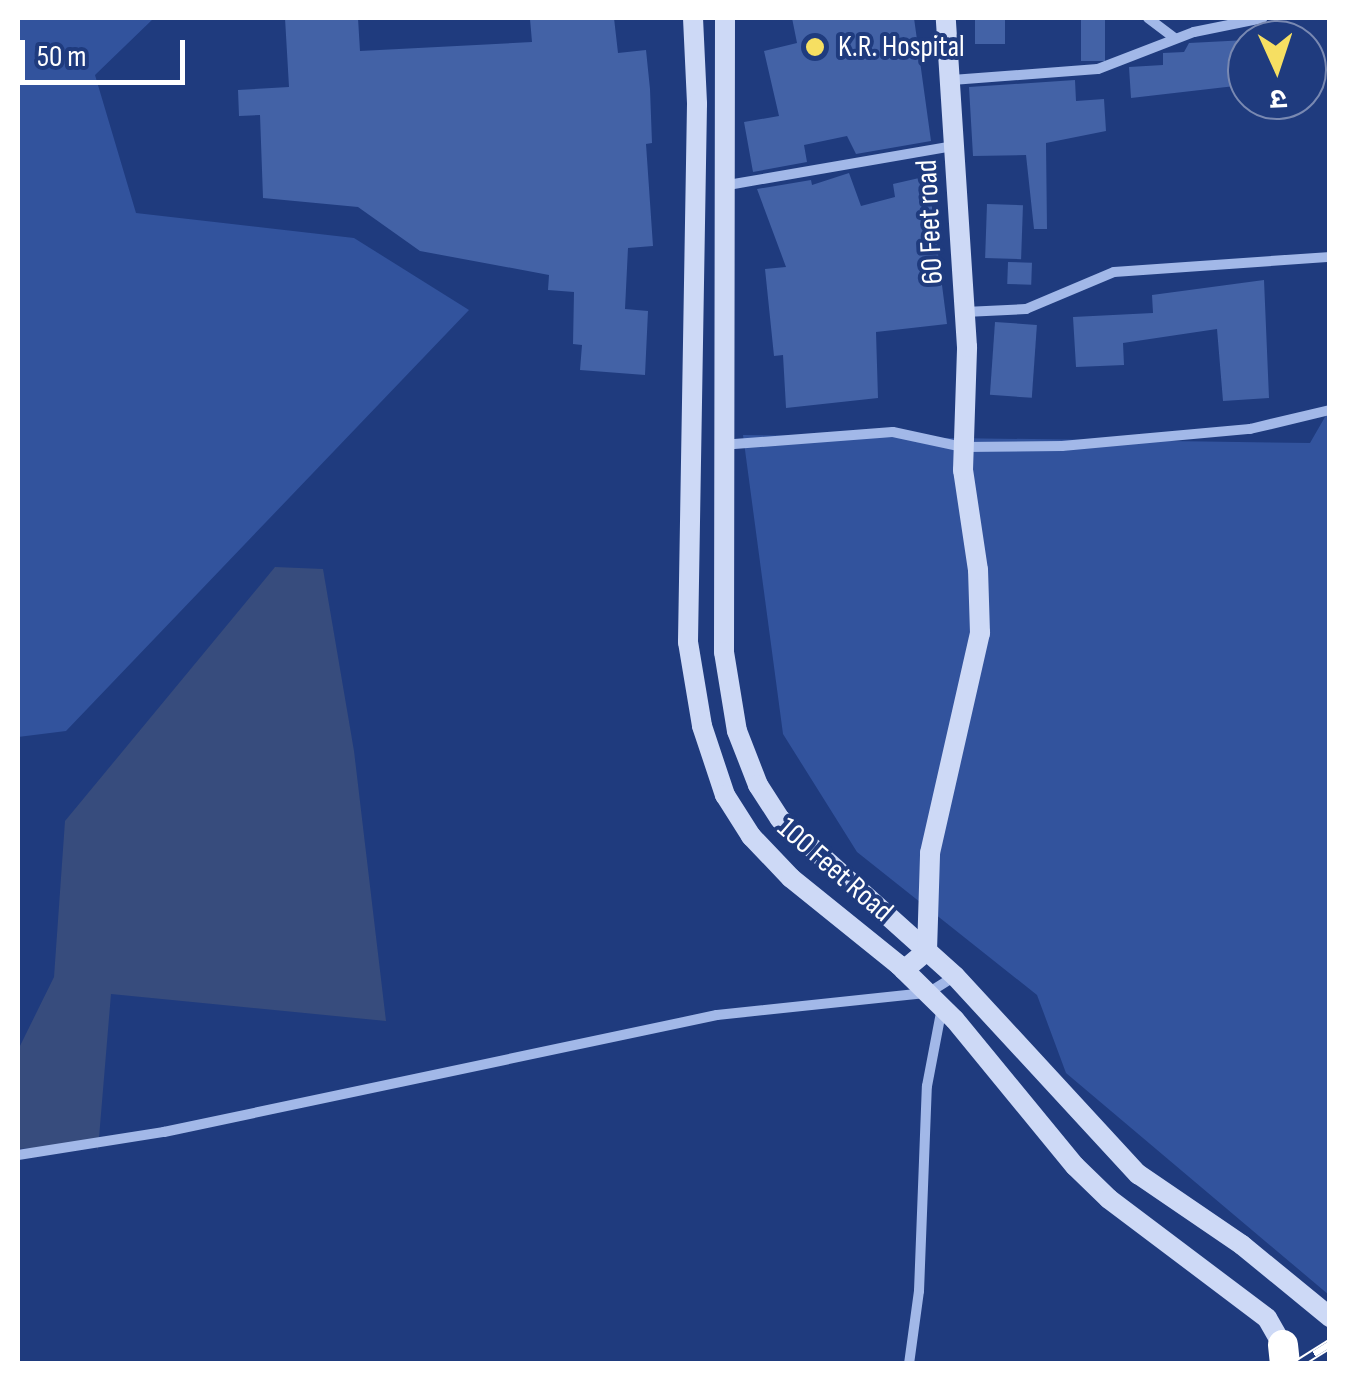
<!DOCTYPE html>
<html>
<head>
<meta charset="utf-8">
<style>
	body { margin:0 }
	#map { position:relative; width:1347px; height:1381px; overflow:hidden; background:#1f3b7e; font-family:"Sofia Sans Condensed","Noto Sans Devanagari",sans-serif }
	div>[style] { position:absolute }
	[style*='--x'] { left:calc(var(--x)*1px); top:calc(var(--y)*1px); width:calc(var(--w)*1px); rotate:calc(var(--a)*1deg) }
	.green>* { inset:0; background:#32539d }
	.water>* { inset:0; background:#374c7d }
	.building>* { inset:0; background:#4362a6; transform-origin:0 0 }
	.street>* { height:10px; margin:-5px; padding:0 5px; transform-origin:5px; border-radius:5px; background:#a2b8e8 }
	.secondary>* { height:20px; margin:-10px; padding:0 10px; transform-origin:10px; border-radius:10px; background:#cdd9f6 }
	.highway>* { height:30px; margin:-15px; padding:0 15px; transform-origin:15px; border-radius:15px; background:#fff }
	.rail>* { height:10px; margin-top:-5px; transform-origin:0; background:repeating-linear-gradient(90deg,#1f3b7e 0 19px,#fff 0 38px); box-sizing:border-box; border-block:2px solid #fff }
	.dots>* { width:28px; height:28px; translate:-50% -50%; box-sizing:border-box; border:5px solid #1f3b7e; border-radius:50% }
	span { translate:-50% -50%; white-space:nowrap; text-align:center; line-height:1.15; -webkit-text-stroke:8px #1f3b7e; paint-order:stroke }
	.poi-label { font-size:30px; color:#fff }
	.left { translate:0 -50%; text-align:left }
	.street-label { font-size:30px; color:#fff }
	.frame { position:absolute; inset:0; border:20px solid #fff; pointer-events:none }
	.north { position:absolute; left:1227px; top:20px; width:100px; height:100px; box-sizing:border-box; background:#1f3b7e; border:2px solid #7989b2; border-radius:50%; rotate:177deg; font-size:28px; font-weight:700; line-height:40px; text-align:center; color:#fff }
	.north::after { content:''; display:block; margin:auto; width:35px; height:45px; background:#f6df62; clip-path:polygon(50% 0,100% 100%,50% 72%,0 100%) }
	.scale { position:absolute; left:20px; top:40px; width:165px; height:45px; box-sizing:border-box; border:5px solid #fff; border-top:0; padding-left:12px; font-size:30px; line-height:35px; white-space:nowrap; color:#fff; -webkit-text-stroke:8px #1f3b7e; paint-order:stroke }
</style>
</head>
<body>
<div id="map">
	<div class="green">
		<div style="clip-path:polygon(18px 18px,154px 18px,95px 75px,136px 213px,354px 238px,469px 310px,66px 731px,18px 737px)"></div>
		<div style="clip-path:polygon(1329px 410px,1329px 1295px,1066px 1073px,1037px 995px,857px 852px,783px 734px,743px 435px,1310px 443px)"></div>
	</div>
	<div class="water">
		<div style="clip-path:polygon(275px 567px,323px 569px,354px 751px,386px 1021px,111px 994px,98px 1150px,95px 1144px,18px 1149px,18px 1050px,54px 977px,65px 821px)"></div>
	</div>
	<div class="building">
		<div style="clip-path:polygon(285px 18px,358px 18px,360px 51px,532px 42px,530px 19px,614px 18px,618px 53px,646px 50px,650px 89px,652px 143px,646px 144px,653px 246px,628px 248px,625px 309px,648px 311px,645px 375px,580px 370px,582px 345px,573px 344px,574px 292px,548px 290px,549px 275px,420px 251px,358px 207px,263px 198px,260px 115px,239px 116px,238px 90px,289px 87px)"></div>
		<div style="clip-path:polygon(792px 18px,914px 18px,931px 141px,856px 154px,847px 136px,804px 145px,807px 162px,753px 172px,744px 122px,779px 116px,764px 51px,797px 43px)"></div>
		<div style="left:1081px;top:18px;width:24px;height:43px"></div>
		<div style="left:975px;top:19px;width:30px;height:25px"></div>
		<div style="clip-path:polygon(1247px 40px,1247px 71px,1234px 71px,1235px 86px,1131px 98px,1129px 67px,1163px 65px,1163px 53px,1184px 52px,1189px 43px)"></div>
		<div style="clip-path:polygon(1075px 80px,1076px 101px,1104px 99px,1106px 131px,1046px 143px,1047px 229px,1034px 229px,1026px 155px,973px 156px,969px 87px)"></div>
		<div style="clip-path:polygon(849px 173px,861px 206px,895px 197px,893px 184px,928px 176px,947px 324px,876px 332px,878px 398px,786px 408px,783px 355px,774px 356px,765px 269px,786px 267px,757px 189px,811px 180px,812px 185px)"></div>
		<div style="left:987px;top:204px;width:36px;height:54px;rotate:2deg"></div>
		<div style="left:1008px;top:262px;width:24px;height:22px;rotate:2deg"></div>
		<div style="clip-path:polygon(1264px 280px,1269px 398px,1223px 401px,1217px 329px,1123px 343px,1124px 365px,1076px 367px,1073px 317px,1153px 313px,1152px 295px)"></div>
		<div style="left:995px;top:322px;width:42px;height:73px;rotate:4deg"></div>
	</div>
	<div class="street">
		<div style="--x:1148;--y:18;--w:34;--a:37"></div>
		<div style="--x:952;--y:80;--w:146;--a:-4.3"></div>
		<div style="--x:1098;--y:69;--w:103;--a:-21.1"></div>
		<div style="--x:1194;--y:32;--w:70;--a:-11.5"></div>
		<div style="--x:728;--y:185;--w:228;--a:-9.8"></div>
		<div style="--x:965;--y:312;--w:61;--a:-2.8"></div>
		<div style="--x:1026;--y:309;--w:95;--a:-22.8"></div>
		<div style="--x:1114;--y:272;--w:217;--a:-4"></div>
		<div style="--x:721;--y:445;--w:172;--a:-4.3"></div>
		<div style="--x:893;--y:432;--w:72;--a:12.1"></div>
		<div style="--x:963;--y:447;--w:99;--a:-0.6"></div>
		<div style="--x:1062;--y:446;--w:189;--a:-5.2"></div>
		<div style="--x:1250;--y:429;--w:82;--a:-13.4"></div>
		<div style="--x:18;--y:1155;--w:148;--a:-9"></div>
		<div style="--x:164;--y:1132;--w:565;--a:-11.95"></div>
		<div style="--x:717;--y:1015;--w:212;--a:-6"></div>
		<div style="--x:928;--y:993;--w:31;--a:-32"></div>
		<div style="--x:909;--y:1364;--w:74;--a:-82.2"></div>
		<div style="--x:919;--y:1291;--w:205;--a:-87.8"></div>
		<div style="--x:927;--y:1086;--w:80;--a:-79.2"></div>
	</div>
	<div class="secondary">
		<div style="--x:693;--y:18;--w:86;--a:87.3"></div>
		<div style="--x:697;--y:104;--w:538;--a:90.96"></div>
		<div style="--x:688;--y:642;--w:85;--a:80.5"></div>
		<div style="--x:702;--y:726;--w:73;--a:71.6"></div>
		<div style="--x:725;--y:795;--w:49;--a:57.6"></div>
		<div style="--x:751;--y:836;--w:58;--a:46.4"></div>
		<div style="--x:791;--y:878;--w:139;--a:38.9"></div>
		<div style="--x:899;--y:965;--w:78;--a:44.5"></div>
		<div style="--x:955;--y:1020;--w:189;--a:50.6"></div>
		<div style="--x:1075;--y:1166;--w:47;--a:44.1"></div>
		<div style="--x:1109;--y:1199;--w:198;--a:37"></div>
		<div style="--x:1267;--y:1318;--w:40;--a:60.3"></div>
		<div style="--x:725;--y:18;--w:634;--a:90.09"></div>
		<div style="--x:724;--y:652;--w:80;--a:80.7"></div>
		<div style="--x:737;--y:731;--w:58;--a:68.7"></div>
		<div style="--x:758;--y:785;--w:40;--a:57.1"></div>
		<div style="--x:780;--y:819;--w:235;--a:41.9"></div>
		<div style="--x:955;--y:976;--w:270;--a:47.3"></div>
		<div style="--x:1138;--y:1174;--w:126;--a:34.3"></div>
		<div style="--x:1242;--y:1245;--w:114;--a:39.3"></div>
		<div style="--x:904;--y:970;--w:30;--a:-40"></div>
		<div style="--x:927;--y:951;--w:98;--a:-88.2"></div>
		<div style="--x:930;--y:853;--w:226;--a:-77.2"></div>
		<div style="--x:980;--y:633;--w:63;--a:-91.8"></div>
		<div style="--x:978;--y:570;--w:101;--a:-98.5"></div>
		<div style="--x:963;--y:470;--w:123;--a:-88.1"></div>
		<div style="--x:967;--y:347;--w:330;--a:-93.7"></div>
	</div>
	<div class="highway">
		<div style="--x:1283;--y:1345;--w:19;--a:84"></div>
	</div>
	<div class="rail">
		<div style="--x:1298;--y:1364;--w:38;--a:-32"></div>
	</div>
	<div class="dots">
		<div style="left:815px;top:47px;background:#f6df62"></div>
	</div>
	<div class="poi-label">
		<span class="left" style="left:838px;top:47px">K.R. Hospital</span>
	</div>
	<div class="street-label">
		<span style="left:930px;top:222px;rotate:-93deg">60 Feet road</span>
		<span style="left:835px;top:870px;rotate:41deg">100 Feet Road</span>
	</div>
	<div class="frame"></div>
	<div class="north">उ</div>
	<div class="scale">50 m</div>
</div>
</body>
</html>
